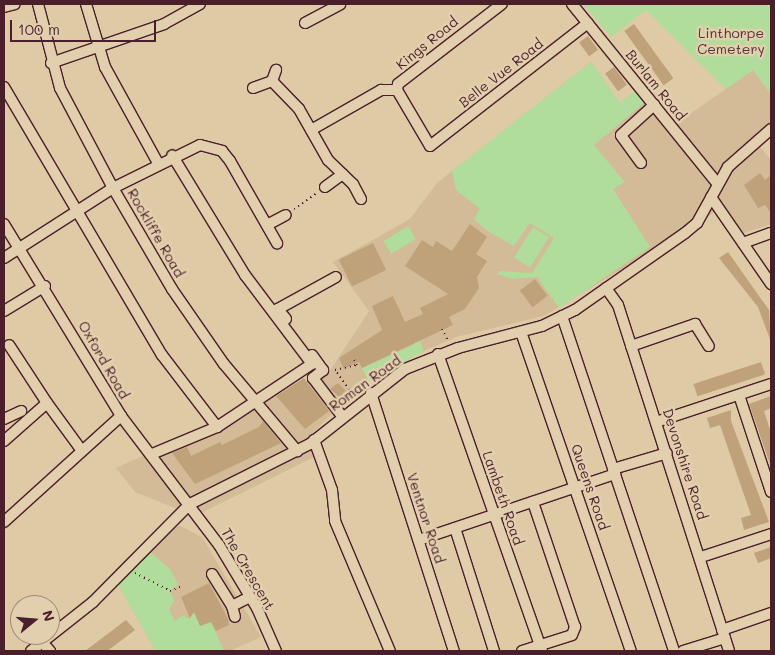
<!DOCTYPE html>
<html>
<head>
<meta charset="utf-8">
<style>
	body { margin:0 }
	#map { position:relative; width:775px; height:655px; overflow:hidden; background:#decaa5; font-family:Mali,sans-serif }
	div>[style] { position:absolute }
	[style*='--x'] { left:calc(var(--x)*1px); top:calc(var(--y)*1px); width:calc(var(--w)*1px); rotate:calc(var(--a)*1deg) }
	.built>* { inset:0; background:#d2bb96 }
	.green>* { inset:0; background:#b0dd9b; transform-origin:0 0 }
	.building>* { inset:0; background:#bfa27a; transform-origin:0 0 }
	.path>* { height:2px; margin-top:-1px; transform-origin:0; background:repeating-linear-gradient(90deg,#4a1f2b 0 1px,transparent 0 5px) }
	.roads { filter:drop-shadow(1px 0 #4a1f2b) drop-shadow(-1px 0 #4a1f2b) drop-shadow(0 1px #4a1f2b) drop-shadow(0 -1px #4a1f2b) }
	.minor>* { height:10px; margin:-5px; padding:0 5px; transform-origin:5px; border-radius:5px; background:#e2cfad }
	span { translate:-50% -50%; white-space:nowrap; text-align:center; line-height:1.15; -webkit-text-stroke:5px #e2cfad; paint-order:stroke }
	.park-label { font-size:14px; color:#543236 }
	.street-label { font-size:14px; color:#4a1f2b }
	.frame { position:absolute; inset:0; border:5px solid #4a1f2b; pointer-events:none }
	.north { position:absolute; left:10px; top:595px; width:50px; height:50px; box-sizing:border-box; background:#e2cfad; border:1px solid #a58979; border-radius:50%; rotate:73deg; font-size:14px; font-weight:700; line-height:20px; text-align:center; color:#4a1f2b }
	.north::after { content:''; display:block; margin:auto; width:18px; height:22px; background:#4a1f2b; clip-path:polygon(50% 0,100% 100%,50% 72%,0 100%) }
	.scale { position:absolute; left:10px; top:20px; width:146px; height:22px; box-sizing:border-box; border:2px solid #4a1f2b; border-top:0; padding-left:6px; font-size:15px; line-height:18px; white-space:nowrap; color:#4a1f2b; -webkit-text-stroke:4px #e2cfad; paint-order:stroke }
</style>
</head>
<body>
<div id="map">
	<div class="built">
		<div style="clip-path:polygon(591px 62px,620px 103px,635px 91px,677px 123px,753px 70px,771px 94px,771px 128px,759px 145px,771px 160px,771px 224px,744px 233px,723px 207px,544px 316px,456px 337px,401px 361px,351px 394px,311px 435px,322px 453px,195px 516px,135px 492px,116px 468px,329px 372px,369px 311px,333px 262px,410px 219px,437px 183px)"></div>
		<div style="clip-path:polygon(180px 526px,202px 537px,261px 637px,230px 651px,156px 651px,118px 585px,171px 529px)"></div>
	</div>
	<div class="green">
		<div style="clip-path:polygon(583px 4px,771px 4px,771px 94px,753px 70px,726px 89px,646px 10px,611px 37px)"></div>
		<div style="clip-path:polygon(591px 62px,620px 103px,635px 91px,644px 103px,594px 145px,625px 182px,613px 189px,650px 247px,559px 308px,537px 277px,512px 279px,497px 274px,500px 271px,532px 273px,554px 238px,530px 223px,514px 246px,489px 232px,474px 219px,480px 209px,456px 190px,452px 171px)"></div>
		<div style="left:408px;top:226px;width:15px;height:29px;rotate:58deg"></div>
		<div style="left:533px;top:227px;width:19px;height:36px;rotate:32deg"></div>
		<div style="clip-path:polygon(419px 338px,424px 351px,369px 382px,362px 368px,413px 345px)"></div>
		<div style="clip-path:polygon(149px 551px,170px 569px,178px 584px,170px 591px,174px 600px,169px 610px,175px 621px,183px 615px,189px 619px,194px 612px,200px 626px,211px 622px,224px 651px,156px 651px,118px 585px)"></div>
	</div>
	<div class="building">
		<div style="left:634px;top:24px;width:67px;height:12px;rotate:54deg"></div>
		<div style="left:588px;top:36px;width:17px;height:11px;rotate:54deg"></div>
		<div style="left:614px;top:67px;width:22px;height:11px;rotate:54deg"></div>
		<div style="clip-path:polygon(760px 173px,765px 180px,771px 175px,771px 213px,765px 205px,758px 208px,744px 185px)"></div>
		<div style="clip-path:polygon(470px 224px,487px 237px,476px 254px,487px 261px,477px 277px,479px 288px,465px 309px,449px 317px,453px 325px,362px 368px,359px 362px,344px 369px,339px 358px,382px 330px,372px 306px,393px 296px,405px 322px,423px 314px,420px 308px,448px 294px,405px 266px,422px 240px,433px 247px,436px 241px,452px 251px)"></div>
		<div style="left:373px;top:243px;width:30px;height:38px;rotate:64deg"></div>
		<div style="clip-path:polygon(728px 252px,769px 310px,771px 342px,758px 307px,719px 258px)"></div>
		<div style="left:535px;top:279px;width:21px;height:19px;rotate:53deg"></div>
		<div style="left:761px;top:362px;width:13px;height:71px;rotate:72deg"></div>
		<div style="clip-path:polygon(304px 378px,329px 411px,305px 429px,276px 396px)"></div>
		<div style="clip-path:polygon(338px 383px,350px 395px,343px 400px,330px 389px)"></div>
		<div style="clip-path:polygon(771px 396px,771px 408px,764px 411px,771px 433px,770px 464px,749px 404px)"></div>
		<div style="clip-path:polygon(731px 410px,731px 421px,769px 522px,744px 530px,741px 518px,751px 515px,720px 425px,710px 428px,707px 418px)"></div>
		<div style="clip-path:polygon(263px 421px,281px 443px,195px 484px,172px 453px,187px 447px,191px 456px,220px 442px,222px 445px,259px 427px)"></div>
		<div style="clip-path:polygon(771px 547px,771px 558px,758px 563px,754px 553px)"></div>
		<div style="clip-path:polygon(209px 583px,228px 619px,229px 625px,216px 631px,211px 622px,200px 626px,194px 612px,190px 618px,181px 597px)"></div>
		<div style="clip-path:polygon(126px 620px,135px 630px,114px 646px,107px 651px,85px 651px)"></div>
	</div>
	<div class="path">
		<div style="--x:294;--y:209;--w:28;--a:-35"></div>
		<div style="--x:442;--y:329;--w:13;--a:63"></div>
		<div style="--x:352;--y:394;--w:29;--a:-125"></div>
		<div style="--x:335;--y:370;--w:23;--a:-13"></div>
		<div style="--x:357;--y:365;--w:7;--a:-117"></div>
		<div style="--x:135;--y:573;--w:39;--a:27"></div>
		<div style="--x:170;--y:591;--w:11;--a:-22"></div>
	</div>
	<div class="roads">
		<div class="minor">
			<div style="--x:38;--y:4;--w:87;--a:75.3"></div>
			<div style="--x:60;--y:88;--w:113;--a:62.1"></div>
			<div style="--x:113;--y:188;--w:117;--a:59.7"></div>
			<div style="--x:172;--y:289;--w:91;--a:55.3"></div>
			<div style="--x:224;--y:364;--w:114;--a:50"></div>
			<div style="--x:86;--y:4;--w:66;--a:73.2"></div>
			<div style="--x:105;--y:67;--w:110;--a:61.1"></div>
			<div style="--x:572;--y:4;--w:230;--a:51"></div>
			<div style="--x:4;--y:7;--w:11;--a:-15"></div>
			<div style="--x:305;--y:23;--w:40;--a:-28"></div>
			<div style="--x:51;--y:63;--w:120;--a:-19"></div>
			<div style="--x:164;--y:24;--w:41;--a:-29.1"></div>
			<div style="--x:272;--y:81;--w:12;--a:-70"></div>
			<div style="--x:4;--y:87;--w:311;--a:59.5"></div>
			<div style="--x:162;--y:355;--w:91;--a:52.6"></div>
			<div style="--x:253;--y:88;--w:20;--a:-20"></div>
			<div style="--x:272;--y:81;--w:39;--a:46"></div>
			<div style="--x:299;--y:109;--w:59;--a:60.4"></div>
			<div style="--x:328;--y:160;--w:35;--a:44"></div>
			<div style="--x:353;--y:184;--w:17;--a:62"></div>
			<div style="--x:397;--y:90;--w:65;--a:59.5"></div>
			<div style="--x:430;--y:146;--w:200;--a:-37.9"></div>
			<div style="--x:397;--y:90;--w:6;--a:-81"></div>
			<div style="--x:398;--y:84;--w:131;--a:-37.6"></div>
			<div style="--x:311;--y:130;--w:81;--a:-29.7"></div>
			<div style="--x:381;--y:90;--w:16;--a:0"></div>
			<div style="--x:641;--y:163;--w:34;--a:-126"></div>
			<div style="--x:621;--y:135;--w:45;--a:-42.3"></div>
			<div style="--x:325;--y:187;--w:22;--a:-36"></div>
			<div style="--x:711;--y:197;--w:106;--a:55.4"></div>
			<div style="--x:4;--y:224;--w:225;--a:58.6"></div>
			<div style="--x:121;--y:416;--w:162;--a:52.8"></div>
			<div style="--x:219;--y:545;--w:74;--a:58.9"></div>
			<div style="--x:257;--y:608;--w:47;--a:66.2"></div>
			<div style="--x:267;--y:225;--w:21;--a:-28"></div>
			<div style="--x:743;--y:243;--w:30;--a:-20"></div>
			<div style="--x:4;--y:258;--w:130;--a:-32.7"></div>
			<div style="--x:113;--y:188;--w:97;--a:-26.3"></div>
			<div style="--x:200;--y:145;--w:23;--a:15"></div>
			<div style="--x:222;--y:151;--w:13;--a:51"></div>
			<div style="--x:230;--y:161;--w:95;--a:60.2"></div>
			<div style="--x:606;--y:288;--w:21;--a:55"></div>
			<div style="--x:618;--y:305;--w:363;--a:72.2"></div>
			<div style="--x:4;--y:311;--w:48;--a:-31.4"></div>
			<div style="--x:562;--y:316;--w:353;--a:71.5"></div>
			<div style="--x:286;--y:319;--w:13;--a:-129"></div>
			<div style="--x:278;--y:309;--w:66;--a:-28.9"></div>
			<div style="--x:521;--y:332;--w:337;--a:71"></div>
			<div style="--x:631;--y:346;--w:68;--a:-19"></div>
			<div style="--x:695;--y:324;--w:26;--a:58"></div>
			<div style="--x:438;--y:354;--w:315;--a:70.7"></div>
			<div style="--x:312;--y:355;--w:19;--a:54"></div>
			<div style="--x:323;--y:370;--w:13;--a:141"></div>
			<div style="--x:313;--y:378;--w:48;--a:52.7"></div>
			<div style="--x:371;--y:393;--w:271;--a:72.2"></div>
			<div style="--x:739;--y:395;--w:102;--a:71.7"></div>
			<div style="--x:47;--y:403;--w:59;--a:53.9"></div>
			<div style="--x:4;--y:419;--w:19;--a:-25"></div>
			<div style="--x:656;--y:422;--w:121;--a:-18.3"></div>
			<div style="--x:314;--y:440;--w:53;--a:70.2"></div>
			<div style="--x:332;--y:490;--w:31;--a:84"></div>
			<div style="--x:335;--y:521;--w:141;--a:67.1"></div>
			<div style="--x:4;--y:441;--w:57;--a:-41.5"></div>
			<div style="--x:47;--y:403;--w:69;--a:-123.2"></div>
			<div style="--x:152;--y:454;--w:70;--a:-22.6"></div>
			<div style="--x:217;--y:427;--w:114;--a:-33.6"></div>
			<div style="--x:312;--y:364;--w:111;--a:-127"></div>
			<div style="--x:245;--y:275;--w:140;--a:-121.3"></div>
			<div style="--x:613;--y:469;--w:56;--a:-16.5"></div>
			<div style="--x:4;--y:522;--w:158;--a:-42.2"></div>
			<div style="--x:455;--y:528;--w:129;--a:72.4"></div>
			<div style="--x:419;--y:540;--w:207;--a:-18.6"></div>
			<div style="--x:701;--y:557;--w:74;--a:-18.2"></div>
			<div style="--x:212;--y:574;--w:38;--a:58"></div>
			<div style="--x:232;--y:606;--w:20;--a:-27"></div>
			<div style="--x:232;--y:606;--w:11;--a:75"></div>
			<div style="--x:722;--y:630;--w:52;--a:-19.1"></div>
			<div style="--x:43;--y:643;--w:11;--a:49"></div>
			<div style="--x:31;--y:651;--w:79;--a:-38.3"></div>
			<div style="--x:93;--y:602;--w:138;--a:-45.3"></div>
			<div style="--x:190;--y:504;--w:134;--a:-26.6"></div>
			<div style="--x:310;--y:444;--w:121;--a:-38.3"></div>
			<div style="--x:405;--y:369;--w:57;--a:-21.6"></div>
			<div style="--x:458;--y:348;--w:87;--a:-14.7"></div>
			<div style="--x:542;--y:326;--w:37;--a:-26"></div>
			<div style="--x:575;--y:310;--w:134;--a:-35"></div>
			<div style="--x:685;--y:233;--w:16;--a:-40"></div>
			<div style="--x:697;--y:223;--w:64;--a:-61"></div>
			<div style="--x:728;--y:167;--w:57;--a:-41.5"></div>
			<div style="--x:522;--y:651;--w:52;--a:-17.7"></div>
			<div style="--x:572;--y:635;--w:9;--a:-69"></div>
			<div style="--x:575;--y:627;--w:132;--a:-108.6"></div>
			<div style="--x:683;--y:651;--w:44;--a:-17.2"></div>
		</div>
	</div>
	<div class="park-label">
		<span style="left:731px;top:41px">Linthorpe<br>Cemetery</span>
	</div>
	<div class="street-label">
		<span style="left:427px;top:43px;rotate:-39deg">Kings Road</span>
		<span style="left:501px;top:73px;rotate:-38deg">Belle Vue Road</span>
		<span style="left:656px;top:85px;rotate:51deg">Burlam Road</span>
		<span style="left:156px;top:233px;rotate:60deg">Rockliffe Road</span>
		<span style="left:104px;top:360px;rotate:60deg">Oxford Road</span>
		<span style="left:365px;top:383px;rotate:-36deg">Roman Road</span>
		<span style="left:685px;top:464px;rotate:72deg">Devonshire Road</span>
		<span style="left:590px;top:487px;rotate:71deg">Queens Road</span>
		<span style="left:503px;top:498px;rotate:71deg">Lambeth Road</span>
		<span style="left:426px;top:518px;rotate:72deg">Ventnor Road</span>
		<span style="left:248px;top:569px;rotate:60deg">The Crescent</span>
	</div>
	<div class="frame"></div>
	<div class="north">N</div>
	<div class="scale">100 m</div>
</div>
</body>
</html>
